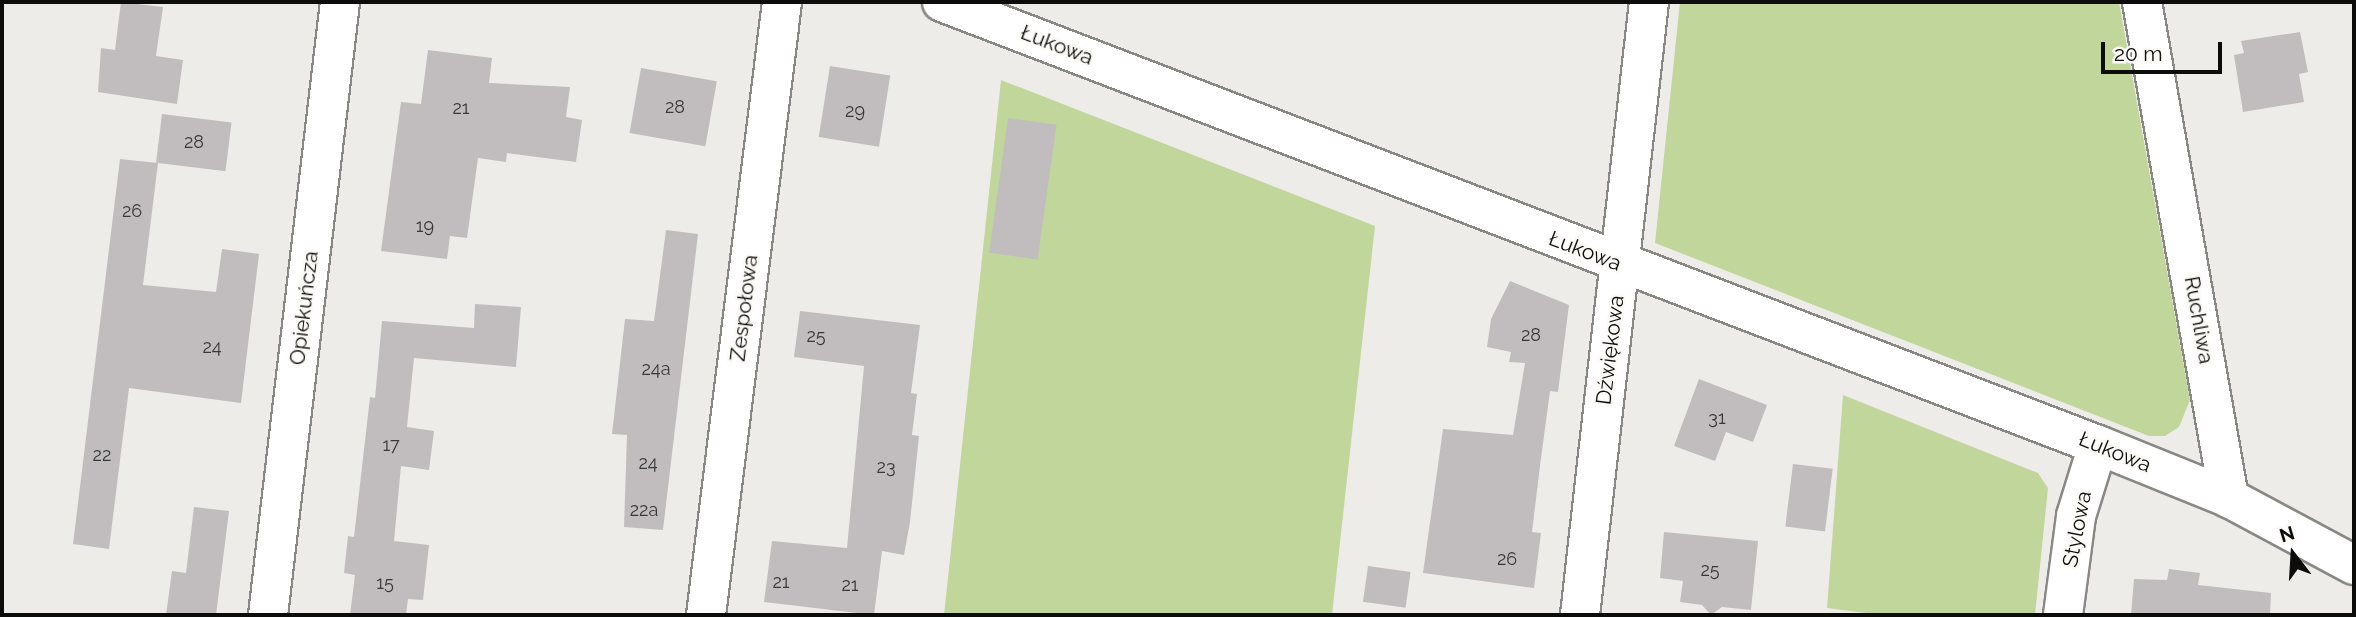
<!DOCTYPE html>
<html>
<head>
<meta charset="utf-8">
<style>
	body { margin:0 }
	#map { position:relative; width:2356px; height:617px; overflow:hidden; background:#eeece9; font-family:Raleway,sans-serif }
	div>[style] { position:absolute }
	[style*='--x'] { left:calc(var(--x)*1px); top:calc(var(--y)*1px); width:calc(var(--w)*1px); rotate:calc(var(--a)*1deg) }
	.green>* { inset:0; background:#c1d69a }
	.building>* { inset:0; background:#c1bdbe; transform-origin:0 0 }
	.roads { filter:drop-shadow(2px 0 #898884) drop-shadow(-2px 0 #898884) drop-shadow(0 2px #898884) drop-shadow(0 -2px #898884) }
	.street>* { height:38px; margin:-19px; padding:0 19px; transform-origin:19px; border-radius:19px; background:#fff }
	span { translate:-50% -50%; white-space:nowrap; text-align:center; line-height:1.15; -webkit-text-stroke:5px #fcfaf6; paint-order:stroke }
	.number-label { font-size:18px; color:#393838 }
	.number-label span { -webkit-text-stroke-width:0 }
	.street-label { font-size:21px; color:#0c0c0b }
	.frame { position:absolute; inset:0; border:4px solid #0c0c0b; pointer-events:none }
	.north { position:absolute; left:2258px; top:519px; width:70px; height:70px; -webkit-text-stroke:5px #fcfaf6; paint-order:stroke; rotate:343deg; font-size:19px; font-weight:700; line-height:28px; text-align:center; color:#0c0c0b }
	.north::after { content:''; display:block; margin:auto; width:24px; height:32px; background:#0c0c0b; clip-path:polygon(50% 0,100% 100%,50% 72%,0 100%) }
	.scale { position:absolute; left:2101px; top:42px; width:121px; height:32px; box-sizing:border-box; border:4px solid #0c0c0b; border-top:0; padding-left:9px; font-size:21px; line-height:24px; white-space:nowrap; color:#0c0c0b; -webkit-text-stroke:5px #fcfaf6; paint-order:stroke }
</style>
</head>
<body>
<div id="map">
	<div class="green">
		<div style="clip-path:polygon(1680px 2px,2119px 2px,2190px 400px,2179px 427px,2165px 436px,2149px 436px,1655px 243px)"></div>
		<div style="clip-path:polygon(1001px 80px,1375px 226px,1332px 615px,944px 615px)"></div>
		<div style="clip-path:polygon(1843px 395px,2038px 473px,2048px 488px,2035px 615px,1882px 615px,1827px 608px)"></div>
	</div>
	<div class="building">
		<div style="clip-path:polygon(121px 2px,163px 7px,156px 56px,183px 60px,177px 104px,98px 92px,101px 48px,115px 50px)"></div>
		<div style="clip-path:polygon(2300px 32px,2308px 72px,2299px 74px,2304px 102px,2243px 112px,2234px 55px,2244px 53px,2241px 41px)"></div>
		<div style="clip-path:polygon(428px 50px,492px 58px,489px 83px,570px 87px,566px 117px,582px 120px,576px 162px,507px 153px,506px 162px,478px 158px,467px 238px,450px 236px,447px 259px,381px 251px,401px 102px,421px 104px)"></div>
		<div style="left:830px;top:66px;width:61px;height:72px;rotate:9deg"></div>
		<div style="left:641px;top:68px;width:77px;height:66px;rotate:10deg"></div>
		<div style="left:162px;top:114px;width:70px;height:49px;rotate:7deg"></div>
		<div style="left:1008px;top:118px;width:49px;height:136px;rotate:8deg"></div>
		<div style="clip-path:polygon(120px 159px,158px 163px,143px 285px,216px 292px,222px 249px,259px 254px,241px 403px,129px 388px,109px 549px,73px 544px)"></div>
		<div style="clip-path:polygon(666px 230px,698px 234px,663px 530px,624px 527px,627px 435px,612px 434px,625px 319px,654px 321px)"></div>
		<div style="clip-path:polygon(1510px 281px,1569px 305px,1558px 392px,1550px 391px,1540px 466px,1532px 532px,1541px 533px,1534px 588px,1423px 573px,1443px 429px,1513px 435px,1525px 363px,1509px 362px,1511px 352px,1487px 347px,1491px 319px)"></div>
		<div style="clip-path:polygon(475px 304px,521px 307px,516px 367px,414px 358px,407px 427px,434px 431px,429px 470px,401px 466px,394px 541px,429px 545px,423px 600px,408px 599px,406px 615px,350px 615px,355px 575px,344px 573px,348px 536px,354px 537px,370px 397px,375px 398px,382px 321px,474px 328px)"></div>
		<div style="clip-path:polygon(800px 311px,920px 325px,911px 393px,917px 394px,912px 435px,919px 436px,910px 522px,904px 555px,882px 551px,874px 615px,764px 602px,772px 541px,847px 548px,864px 366px,794px 357px)"></div>
		<div style="clip-path:polygon(1699px 379px,1767px 405px,1753px 442px,1726px 432px,1715px 461px,1674px 446px)"></div>
		<div style="left:1793px;top:464px;width:40px;height:63px;rotate:7deg"></div>
		<div style="clip-path:polygon(194px 507px,229px 511px,216px 615px,166px 615px,172px 571px,186px 573px)"></div>
		<div style="clip-path:polygon(1664px 532px,1758px 541px,1751px 610px,1722px 607px,1711px 615px,1702px 605px,1680px 602px,1683px 581px,1660px 578px)"></div>
		<div style="left:1368px;top:566px;width:43px;height:36px;rotate:8deg"></div>
		<div style="clip-path:polygon(2169px 569px,2200px 573px,2198px 585px,2271px 593px,2270px 615px,2131px 615px,2134px 579px,2167px 580px)"></div>
	</div>
	<div class="roads">
		<div class="street">
			<div style="--x:942;--y:2;--w:1238;--a:20.97"></div>
			<div style="--x:2098;--y:445;--w:141;--a:22"></div>
			<div style="--x:2229;--y:498;--w:142;--a:28.2"></div>
			<div style="--x:2142;--y:2;--w:504;--a:80.05"></div>
			<div style="--x:268;--y:615;--w:617;--a:-83.3"></div>
			<div style="--x:706;--y:615;--w:618;--a:-82.93"></div>
			<div style="--x:1580;--y:615;--w:617;--a:-83.58"></div>
			<div style="--x:2063;--y:615;--w:100;--a:-82.5"></div>
			<div style="--x:2076;--y:516;--w:74;--a:-72.8"></div>
		</div>
	</div>
	<div class="number-label">
		<span style="left:675px;top:107px">28</span>
		<span style="left:461px;top:108px">21</span>
		<span style="left:855px;top:111px">29</span>
		<span style="left:194px;top:142px">28</span>
		<span style="left:132px;top:211px">26</span>
		<span style="left:425px;top:226px">19</span>
		<span style="left:1531px;top:335px">28</span>
		<span style="left:816px;top:336px">25</span>
		<span style="left:212px;top:347px">24</span>
		<span style="left:656px;top:369px">24a</span>
		<span style="left:1717px;top:418px">31</span>
		<span style="left:391px;top:445px">17</span>
		<span style="left:102px;top:455px">22</span>
		<span style="left:648px;top:463px">24</span>
		<span style="left:886px;top:467px">23</span>
		<span style="left:644px;top:510px">22a</span>
		<span style="left:1507px;top:559px">26</span>
		<span style="left:1710px;top:570px">25</span>
		<span style="left:781px;top:582px">21</span>
		<span style="left:385px;top:583px">15</span>
		<span style="left:850px;top:585px">21</span>
	</div>
	<div class="street-label">
		<span style="left:1057px;top:45px;rotate:21deg">Łukowa</span>
		<span style="left:1585px;top:251px;rotate:21deg">Łukowa</span>
		<span style="left:304px;top:308px;rotate:-83deg">Opiekuńcza</span>
		<span style="left:744px;top:308px;rotate:-83deg">Zespołowa</span>
		<span style="left:2199px;top:320px;rotate:80deg">Ruchliwa</span>
		<span style="left:1610px;top:350px;rotate:-83deg">Dźwiękowa</span>
		<span style="left:2115px;top:452px;rotate:22deg">Łukowa</span>
		<span style="left:2077px;top:529px;rotate:-79deg">Stylowa</span>
	</div>
	<div class="frame"></div>
	<div class="north">N</div>
	<div class="scale">20 m</div>
</div>
</body>
</html>
